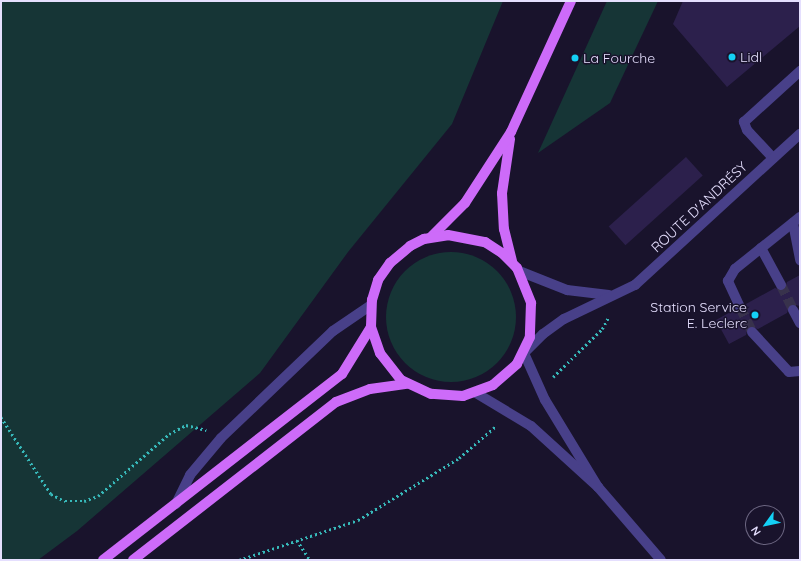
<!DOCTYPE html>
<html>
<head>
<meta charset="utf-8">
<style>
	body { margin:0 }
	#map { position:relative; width:801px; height:561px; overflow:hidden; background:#19132c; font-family:Quicksand,sans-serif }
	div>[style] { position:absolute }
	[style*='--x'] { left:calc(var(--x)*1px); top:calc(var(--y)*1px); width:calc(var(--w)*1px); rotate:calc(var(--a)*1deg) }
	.green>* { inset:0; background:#163536 }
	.round { border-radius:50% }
	.building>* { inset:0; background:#2c204c; transform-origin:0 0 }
	.minor-tunnel>* { height:10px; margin-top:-5px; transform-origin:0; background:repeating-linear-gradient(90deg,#38324c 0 10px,transparent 0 15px) }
	.path>* { height:2.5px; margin-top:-1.25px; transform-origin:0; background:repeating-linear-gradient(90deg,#37b9ba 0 2px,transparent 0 5px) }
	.minor>* { height:10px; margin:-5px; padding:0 5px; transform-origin:5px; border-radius:5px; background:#484089 }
	.major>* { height:10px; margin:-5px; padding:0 5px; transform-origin:5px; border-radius:5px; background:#cd6bf9 }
	.dots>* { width:11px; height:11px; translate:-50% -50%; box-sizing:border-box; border:2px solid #19132c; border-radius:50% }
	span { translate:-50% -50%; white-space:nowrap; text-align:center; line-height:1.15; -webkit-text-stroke:3px #19132c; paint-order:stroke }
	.poi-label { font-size:14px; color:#e5dffe }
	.left { translate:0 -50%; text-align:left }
	.right { translate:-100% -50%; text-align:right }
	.street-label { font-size:14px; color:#e5dffe }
	.frame { position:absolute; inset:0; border:2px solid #e5dffe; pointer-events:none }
	.north { position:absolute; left:745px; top:505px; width:40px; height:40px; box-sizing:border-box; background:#19132c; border:1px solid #6b6580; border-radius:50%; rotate:237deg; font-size:11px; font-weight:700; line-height:16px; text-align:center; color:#e5dffe }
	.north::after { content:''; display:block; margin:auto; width:14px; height:18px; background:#14d0f5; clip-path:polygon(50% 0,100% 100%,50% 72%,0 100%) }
</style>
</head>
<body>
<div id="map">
	<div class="green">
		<div style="clip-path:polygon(1px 1px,503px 1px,452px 124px,348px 252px,260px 373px,77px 531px,38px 560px,1px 560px)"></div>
		<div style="clip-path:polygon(607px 1px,658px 1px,610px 103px,538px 153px)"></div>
		<div class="round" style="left:386px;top:252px;width:130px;height:130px"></div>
	</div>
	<div class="building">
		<div style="clip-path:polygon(683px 1px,800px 1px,800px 26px,727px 87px,673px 24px)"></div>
		<div style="left:686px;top:157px;width:25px;height:104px;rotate:48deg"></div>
		<div style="clip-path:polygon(800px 275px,800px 306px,790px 304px,787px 313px,758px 329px,748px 327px,746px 335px,729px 344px,716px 320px,734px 310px,743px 313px,746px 304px,775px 288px,784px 291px,787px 282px)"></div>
	</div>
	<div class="minor-tunnel">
		<div style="--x:781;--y:285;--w:28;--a:64"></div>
		<div style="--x:740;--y:307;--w:28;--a:64"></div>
	</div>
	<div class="path">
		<div style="--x:553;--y:377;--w:69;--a:-44.4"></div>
		<div style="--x:602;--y:329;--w:13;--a:-61"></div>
		<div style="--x:1;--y:417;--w:92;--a:57"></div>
		<div style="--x:51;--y:494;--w:16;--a:27"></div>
		<div style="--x:65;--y:501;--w:19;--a:0"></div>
		<div style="--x:84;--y:501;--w:15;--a:-20"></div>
		<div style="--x:98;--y:496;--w:94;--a:-41.1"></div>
		<div style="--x:169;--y:434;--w:19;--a:-28"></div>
		<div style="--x:186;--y:425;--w:21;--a:14"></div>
		<div style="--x:297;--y:540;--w:24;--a:57"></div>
		<div style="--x:239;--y:560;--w:126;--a:-18.6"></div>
		<div style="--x:358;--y:520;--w:119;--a:-31.5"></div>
		<div style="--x:459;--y:458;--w:49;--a:-40.9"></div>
	</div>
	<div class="minor">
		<div style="--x:773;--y:158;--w:38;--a:-133"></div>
		<div style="--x:747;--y:130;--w:9;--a:-111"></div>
		<div style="--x:744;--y:122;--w:76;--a:-42.3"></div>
		<div style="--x:793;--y:223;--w:38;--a:79"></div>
		<div style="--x:761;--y:248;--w:42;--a:61.6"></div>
		<div style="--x:519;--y:271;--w:52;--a:21.6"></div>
		<div style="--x:567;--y:290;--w:42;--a:6.8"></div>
		<div style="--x:740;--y:307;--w:29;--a:-115"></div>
		<div style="--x:728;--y:281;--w:14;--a:-60"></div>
		<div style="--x:735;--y:269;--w:83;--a:-38.7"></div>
		<div style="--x:793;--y:310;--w:15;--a:62"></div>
		<div style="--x:752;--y:332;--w:54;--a:47.2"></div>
		<div style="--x:789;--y:372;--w:11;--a:-5"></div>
		<div style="--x:476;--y:393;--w:64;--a:31"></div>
		<div style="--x:531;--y:426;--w:91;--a:42.3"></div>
		<div style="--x:598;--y:487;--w:96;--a:49.2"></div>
		<div style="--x:598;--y:487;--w:102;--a:-121.3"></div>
		<div style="--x:545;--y:400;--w:51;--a:-114.1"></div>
		<div style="--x:524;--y:353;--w:27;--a:-45"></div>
		<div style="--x:543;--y:334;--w:26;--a:-36"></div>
		<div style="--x:564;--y:319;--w:79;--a:-25.6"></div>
		<div style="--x:635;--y:285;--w:224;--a:-42.5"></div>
		<div style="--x:176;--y:504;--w:32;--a:-64"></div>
		<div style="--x:190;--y:475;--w:48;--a:-50"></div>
		<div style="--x:221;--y:438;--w:155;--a:-43.7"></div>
		<div style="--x:333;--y:331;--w:46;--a:-34.4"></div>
	</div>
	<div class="major">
		<div style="--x:510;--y:139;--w:55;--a:98.4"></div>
		<div style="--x:502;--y:193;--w:36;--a:87"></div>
		<div style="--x:504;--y:229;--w:33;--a:76"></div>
		<div style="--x:431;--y:237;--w:48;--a:-45"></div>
		<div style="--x:465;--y:203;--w:85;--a:-57.1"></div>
		<div style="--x:511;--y:132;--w:144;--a:-65.4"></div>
		<div style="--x:103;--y:560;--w:303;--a:-37.9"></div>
		<div style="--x:342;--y:374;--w:55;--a:-58.3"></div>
		<div style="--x:371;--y:327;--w:27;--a:-88"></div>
		<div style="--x:372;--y:300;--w:21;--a:-73"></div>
		<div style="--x:378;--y:280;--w:21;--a:-55"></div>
		<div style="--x:390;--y:263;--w:26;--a:-40"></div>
		<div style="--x:410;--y:246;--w:16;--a:-27"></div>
		<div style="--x:424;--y:239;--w:24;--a:-9"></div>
		<div style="--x:448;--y:235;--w:38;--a:11"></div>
		<div style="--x:485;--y:242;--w:20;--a:33"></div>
		<div style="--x:502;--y:253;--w:21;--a:45"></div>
		<div style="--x:517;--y:268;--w:38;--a:68"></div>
		<div style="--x:531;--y:303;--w:34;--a:92"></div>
		<div style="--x:530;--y:337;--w:30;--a:116"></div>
		<div style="--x:517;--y:364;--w:32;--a:139"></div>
		<div style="--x:493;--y:385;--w:32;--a:160"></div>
		<div style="--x:463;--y:396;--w:32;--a:-176"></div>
		<div style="--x:431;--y:394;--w:33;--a:-155"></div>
		<div style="--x:401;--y:380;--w:34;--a:-128"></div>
		<div style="--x:380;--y:353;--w:28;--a:-109"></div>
		<div style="--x:133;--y:560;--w:257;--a:-37.9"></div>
		<div style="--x:336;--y:402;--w:36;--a:-21"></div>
		<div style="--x:370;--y:389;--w:37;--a:-8"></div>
	</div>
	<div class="dots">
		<div style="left:732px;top:57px;background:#14d0f5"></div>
		<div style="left:575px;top:58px;background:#14d0f5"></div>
		<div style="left:755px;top:315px;background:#14d0f5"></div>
	</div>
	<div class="poi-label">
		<span class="left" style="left:740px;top:57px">Lidl</span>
		<span class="left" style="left:583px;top:58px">La Fourche</span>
		<span class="right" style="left:747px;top:315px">Station Service<br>E. Leclerc</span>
	</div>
	<div class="street-label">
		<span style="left:699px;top:207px;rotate:-43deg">ROUTE D'ANDRÉSY</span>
	</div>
	<div class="frame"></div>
	<div class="north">N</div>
</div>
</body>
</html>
